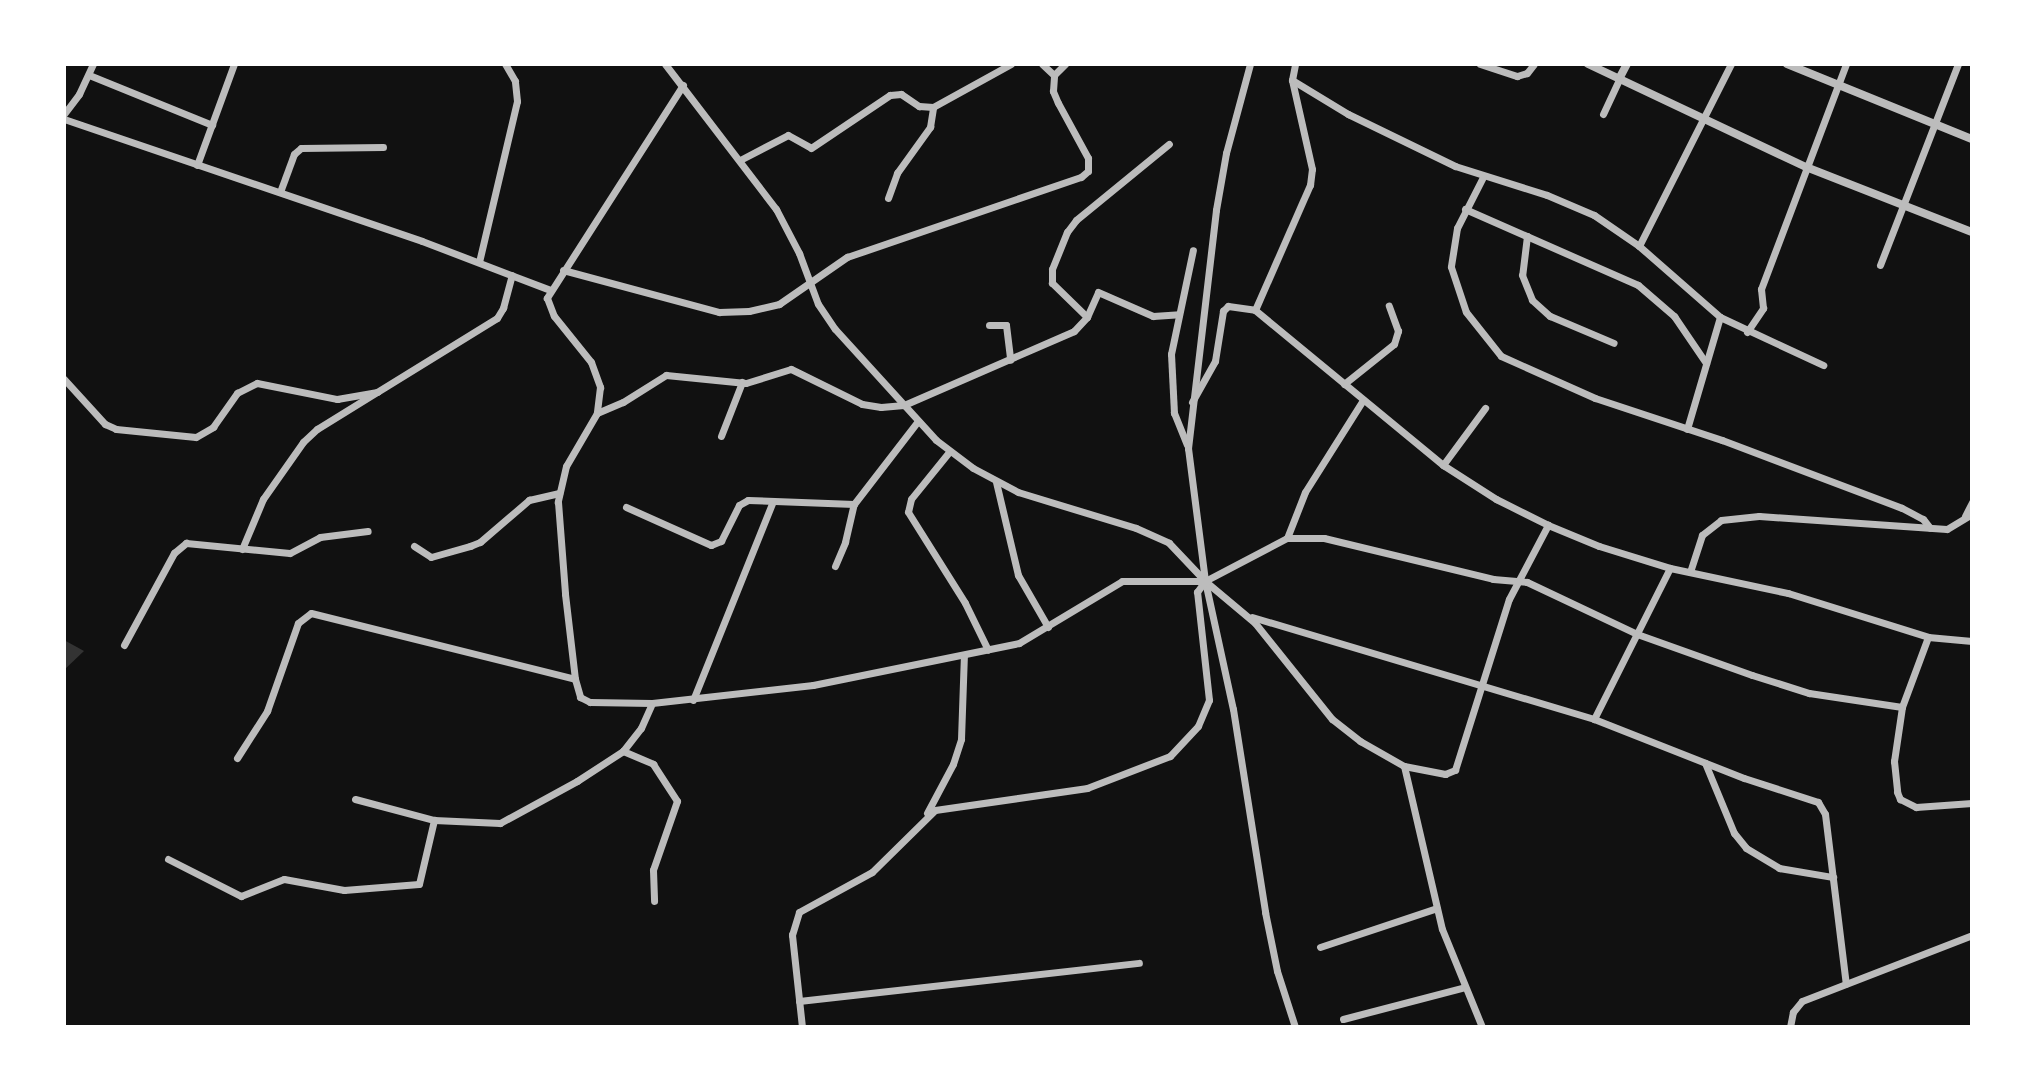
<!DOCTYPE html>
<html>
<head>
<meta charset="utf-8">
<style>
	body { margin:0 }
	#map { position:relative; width:2036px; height:1091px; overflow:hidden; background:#111; font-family:"Exo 2",sans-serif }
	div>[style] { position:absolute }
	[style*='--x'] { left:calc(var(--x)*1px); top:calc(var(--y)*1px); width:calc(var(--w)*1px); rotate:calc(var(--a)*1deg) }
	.water>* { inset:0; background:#333 }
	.minor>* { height:7px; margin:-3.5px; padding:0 3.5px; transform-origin:3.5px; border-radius:3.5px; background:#bcbcbc }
	.tertiary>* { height:8px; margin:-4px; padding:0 4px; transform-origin:4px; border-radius:4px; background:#bcbcbc }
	span { translate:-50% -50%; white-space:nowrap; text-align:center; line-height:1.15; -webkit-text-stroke:7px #fff; paint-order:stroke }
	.frame { position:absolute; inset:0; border:66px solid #fff; pointer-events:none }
</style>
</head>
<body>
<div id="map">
	<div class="water">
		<div style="clip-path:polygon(64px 640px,84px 651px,64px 670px)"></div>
	</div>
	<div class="minor">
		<div style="--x:665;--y:64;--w:183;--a:52.6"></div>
		<div style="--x:776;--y:209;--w:50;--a:62.4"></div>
		<div style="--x:799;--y:253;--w:54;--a:69.6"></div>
		<div style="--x:818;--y:304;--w:30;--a:56"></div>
		<div style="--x:835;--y:329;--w:150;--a:47.7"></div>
		<div style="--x:936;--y:440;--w:46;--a:37.1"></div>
		<div style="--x:973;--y:468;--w:51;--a:28.1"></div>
		<div style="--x:1018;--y:492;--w:123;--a:17"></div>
		<div style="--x:1136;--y:528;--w:36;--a:24"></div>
		<div style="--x:1169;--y:543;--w:52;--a:46.5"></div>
		<div style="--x:1205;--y:581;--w:65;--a:40"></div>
		<div style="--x:1255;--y:623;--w:123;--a:51.3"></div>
		<div style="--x:1332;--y:719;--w:36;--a:38"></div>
		<div style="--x:1360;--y:741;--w:51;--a:29.6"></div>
		<div style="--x:1404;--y:766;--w:167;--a:76.9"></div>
		<div style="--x:1442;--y:929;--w:106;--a:67.8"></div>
		<div style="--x:1042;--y:64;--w:16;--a:43"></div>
		<div style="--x:1250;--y:64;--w:92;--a:105.1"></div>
		<div style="--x:1226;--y:153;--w:58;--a:100"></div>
		<div style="--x:1216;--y:210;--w:240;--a:96.7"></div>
		<div style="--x:1188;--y:448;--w:134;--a:82.7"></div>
		<div style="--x:1205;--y:581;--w:131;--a:77.7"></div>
		<div style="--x:1233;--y:709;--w:206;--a:81"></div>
		<div style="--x:1265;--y:912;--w:60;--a:78.5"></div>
		<div style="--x:1277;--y:971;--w:59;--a:72.2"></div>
		<div style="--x:1480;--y:64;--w:39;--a:18"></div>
		<div style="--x:1517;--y:76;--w:10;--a:-17"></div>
		<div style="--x:1527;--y:73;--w:11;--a:-52"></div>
		<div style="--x:89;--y:75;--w:133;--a:22.1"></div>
		<div style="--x:1054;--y:75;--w:16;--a:-45"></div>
		<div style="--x:1292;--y:80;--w:66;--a:31.3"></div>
		<div style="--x:1348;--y:114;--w:119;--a:25.9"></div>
		<div style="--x:1455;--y:166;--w:96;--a:17.5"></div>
		<div style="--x:1547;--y:195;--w:51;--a:23.1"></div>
		<div style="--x:1594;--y:215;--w:55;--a:34.6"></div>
		<div style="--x:1639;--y:246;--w:108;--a:41.2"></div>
		<div style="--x:1720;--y:317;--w:114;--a:25"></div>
		<div style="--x:683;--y:85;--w:253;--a:122.6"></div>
		<div style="--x:547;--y:298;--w:19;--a:69"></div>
		<div style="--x:554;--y:316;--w:59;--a:51.2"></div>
		<div style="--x:591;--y:362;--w:27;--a:70"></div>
		<div style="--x:600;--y:387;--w:26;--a:97"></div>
		<div style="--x:597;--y:413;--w:61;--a:120.3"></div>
		<div style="--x:566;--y:466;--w:37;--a:103"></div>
		<div style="--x:558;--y:502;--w:92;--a:85.6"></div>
		<div style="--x:565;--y:594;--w:86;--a:83.3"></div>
		<div style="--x:575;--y:679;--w:19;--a:74"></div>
		<div style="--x:580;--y:697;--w:11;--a:27"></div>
		<div style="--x:590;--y:702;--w:62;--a:0.9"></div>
		<div style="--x:652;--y:703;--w:162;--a:-6.4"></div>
		<div style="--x:813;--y:685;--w:210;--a:-11.5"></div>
		<div style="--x:1019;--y:643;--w:120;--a:-31"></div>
		<div style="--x:1122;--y:581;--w:83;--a:0"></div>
		<div style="--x:64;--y:114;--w:25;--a:-53"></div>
		<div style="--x:79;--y:94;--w:33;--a:-65"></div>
		<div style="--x:1603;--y:114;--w:38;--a:-65"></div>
		<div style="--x:64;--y:119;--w:378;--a:18.8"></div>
		<div style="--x:422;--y:241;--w:137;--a:20.9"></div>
		<div style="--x:740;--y:160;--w:54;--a:-27.5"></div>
		<div style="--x:788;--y:135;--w:26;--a:29"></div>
		<div style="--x:811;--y:148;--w:95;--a:-33.9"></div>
		<div style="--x:890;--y:95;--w:11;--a:-5"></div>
		<div style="--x:901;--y:94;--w:22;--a:34"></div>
		<div style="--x:919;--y:106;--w:14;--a:4"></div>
		<div style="--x:933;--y:107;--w:89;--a:-28.9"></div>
		<div style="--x:197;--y:165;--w:108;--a:-69.9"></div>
		<div style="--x:1483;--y:177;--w:57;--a:117"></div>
		<div style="--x:1457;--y:228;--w:39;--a:99"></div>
		<div style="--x:1451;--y:267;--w:47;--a:71.6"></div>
		<div style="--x:1466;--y:312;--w:56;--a:51.5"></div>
		<div style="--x:1501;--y:356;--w:103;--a:24.1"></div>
		<div style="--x:1595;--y:398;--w:134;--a:18.3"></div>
		<div style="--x:1722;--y:440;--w:192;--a:20.7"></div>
		<div style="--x:1902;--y:508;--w:24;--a:28"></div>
		<div style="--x:1923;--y:519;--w:11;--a:52"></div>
		<div style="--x:280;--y:192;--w:40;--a:-69.8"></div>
		<div style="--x:294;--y:154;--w:9;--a:-41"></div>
		<div style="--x:301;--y:148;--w:82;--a:-0.7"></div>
		<div style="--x:888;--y:198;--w:27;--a:-70"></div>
		<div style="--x:897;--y:173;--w:57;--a:-54.3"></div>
		<div style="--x:930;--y:127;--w:20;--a:-81"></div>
		<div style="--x:1465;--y:209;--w:189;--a:23.7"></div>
		<div style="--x:1638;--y:285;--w:48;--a:40.7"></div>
		<div style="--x:1674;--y:316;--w:57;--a:55.8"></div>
		<div style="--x:1527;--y:236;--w:39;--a:97"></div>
		<div style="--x:1522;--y:275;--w:27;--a:68"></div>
		<div style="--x:1532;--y:300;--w:24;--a:42"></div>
		<div style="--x:1550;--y:316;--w:69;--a:22.9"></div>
		<div style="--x:1639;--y:246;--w:204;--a:-63.2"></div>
		<div style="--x:479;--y:262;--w:165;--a:-76.7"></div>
		<div style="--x:517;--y:101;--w:20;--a:-96"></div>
		<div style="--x:515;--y:81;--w:20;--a:-120"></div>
		<div style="--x:1880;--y:265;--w:216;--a:-68.8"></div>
		<div style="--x:563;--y:270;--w:162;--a:15.1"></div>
		<div style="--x:719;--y:312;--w:30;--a:-2"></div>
		<div style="--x:749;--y:311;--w:31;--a:-13"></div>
		<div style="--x:779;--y:304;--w:83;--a:-34.7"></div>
		<div style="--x:847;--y:257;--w:247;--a:-18.9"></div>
		<div style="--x:1081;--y:177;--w:9;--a:-41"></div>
		<div style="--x:1088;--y:171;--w:13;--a:-90"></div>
		<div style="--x:1088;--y:158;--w:63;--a:-118.6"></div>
		<div style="--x:1058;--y:103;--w:13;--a:-113"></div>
		<div style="--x:1053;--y:91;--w:16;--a:-86"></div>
		<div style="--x:1255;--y:310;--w:137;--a:-66.3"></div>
		<div style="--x:1310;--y:185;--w:16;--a:-83"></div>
		<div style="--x:1312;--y:169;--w:91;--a:-102.7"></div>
		<div style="--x:1292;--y:80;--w:16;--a:-79"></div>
		<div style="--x:1087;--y:317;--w:49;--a:-135.8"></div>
		<div style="--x:1052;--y:283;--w:14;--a:-90"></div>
		<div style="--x:1052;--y:269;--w:40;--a:-68"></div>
		<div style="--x:1067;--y:232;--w:15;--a:-53"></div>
		<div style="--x:1076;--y:220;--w:120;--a:-39.3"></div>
		<div style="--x:989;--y:325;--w:17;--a:0"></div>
		<div style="--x:1006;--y:325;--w:35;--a:83"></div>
		<div style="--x:1747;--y:332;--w:29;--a:-56"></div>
		<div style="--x:1763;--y:308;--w:19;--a:-96"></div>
		<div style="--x:1761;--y:289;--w:241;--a:-69.3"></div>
		<div style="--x:64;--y:379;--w:61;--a:47.7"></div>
		<div style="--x:105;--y:424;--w:12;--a:24"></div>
		<div style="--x:116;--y:429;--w:80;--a:5.7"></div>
		<div style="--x:196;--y:437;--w:20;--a:-30"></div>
		<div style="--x:213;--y:427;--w:42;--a:-54.8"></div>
		<div style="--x:237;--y:393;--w:22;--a:-27"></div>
		<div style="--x:257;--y:383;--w:82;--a:11.3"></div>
		<div style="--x:337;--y:399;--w:41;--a:-9.9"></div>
		<div style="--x:377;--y:392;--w:141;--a:-31.7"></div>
		<div style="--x:497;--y:318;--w:12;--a:-59"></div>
		<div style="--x:503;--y:308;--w:34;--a:-75"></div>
		<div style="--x:1344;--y:384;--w:64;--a:-38.7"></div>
		<div style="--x:1394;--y:344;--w:14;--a:-73"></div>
		<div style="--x:1398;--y:331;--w:27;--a:-110"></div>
		<div style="--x:1192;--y:402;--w:47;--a:-60.7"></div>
		<div style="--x:1215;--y:361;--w:51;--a:-80.9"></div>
		<div style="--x:1223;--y:311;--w:7;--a:-45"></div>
		<div style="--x:1228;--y:306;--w:27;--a:8"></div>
		<div style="--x:1255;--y:310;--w:244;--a:39.5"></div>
		<div style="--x:1443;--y:465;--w:63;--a:32.7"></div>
		<div style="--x:1496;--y:499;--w:58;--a:26.6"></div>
		<div style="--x:1548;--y:525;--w:55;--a:22.4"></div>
		<div style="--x:1599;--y:546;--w:74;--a:17.2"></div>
		<div style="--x:1670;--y:568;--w:121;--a:12"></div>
		<div style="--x:1788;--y:593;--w:147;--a:17.4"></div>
		<div style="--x:1928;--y:637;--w:44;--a:5.2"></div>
		<div style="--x:597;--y:413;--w:28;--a:-23"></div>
		<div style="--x:623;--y:402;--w:51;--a:-32.1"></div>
		<div style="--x:666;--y:375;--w:80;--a:5.7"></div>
		<div style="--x:746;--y:383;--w:47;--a:-17.3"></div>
		<div style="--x:791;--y:369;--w:79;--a:26.2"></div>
		<div style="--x:862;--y:404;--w:19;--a:9"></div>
		<div style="--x:881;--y:407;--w:23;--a:-5"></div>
		<div style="--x:904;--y:405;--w:185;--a:-23.5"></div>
		<div style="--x:1074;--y:331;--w:19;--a:-47"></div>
		<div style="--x:1087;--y:317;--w:27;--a:-66"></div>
		<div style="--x:1098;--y:292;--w:60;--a:23.6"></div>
		<div style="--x:1153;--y:316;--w:26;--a:-4"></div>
		<div style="--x:1687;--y:429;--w:117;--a:-73.6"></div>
		<div style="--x:721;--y:436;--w:58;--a:-68.7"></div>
		<div style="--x:1187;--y:445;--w:35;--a:-112"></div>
		<div style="--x:1174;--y:413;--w:59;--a:-92.9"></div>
		<div style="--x:1171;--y:354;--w:106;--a:-78.1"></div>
		<div style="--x:949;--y:452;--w:60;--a:129"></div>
		<div style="--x:911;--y:499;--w:13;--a:103"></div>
		<div style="--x:908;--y:512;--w:107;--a:57.9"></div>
		<div style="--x:965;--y:603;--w:52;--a:63.9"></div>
		<div style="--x:1443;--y:465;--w:71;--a:-53.6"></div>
		<div style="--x:996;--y:482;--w:96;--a:76.7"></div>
		<div style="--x:1018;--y:575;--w:60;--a:60"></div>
		<div style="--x:626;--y:507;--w:93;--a:24.1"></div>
		<div style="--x:711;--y:545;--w:11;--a:-22"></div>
		<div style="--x:721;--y:541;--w:40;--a:-63.4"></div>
		<div style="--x:739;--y:505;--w:10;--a:-29"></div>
		<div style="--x:748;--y:500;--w:106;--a:2.2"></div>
		<div style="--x:1965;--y:516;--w:16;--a:-63"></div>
		<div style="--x:1287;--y:538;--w:49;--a:-68.6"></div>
		<div style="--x:1305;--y:492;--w:109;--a:-57.8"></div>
		<div style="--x:414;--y:546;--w:20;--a:33"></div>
		<div style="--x:431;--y:557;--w:41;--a:-15.8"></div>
		<div style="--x:470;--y:546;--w:11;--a:-22"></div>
		<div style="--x:480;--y:542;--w:65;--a:-40.6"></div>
		<div style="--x:529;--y:500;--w:31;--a:-13"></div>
		<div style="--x:242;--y:549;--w:54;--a:-67.2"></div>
		<div style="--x:263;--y:499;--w:70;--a:-54.9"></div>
		<div style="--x:303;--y:442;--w:19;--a:-43"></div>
		<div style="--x:317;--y:429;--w:68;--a:-31.8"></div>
		<div style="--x:835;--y:566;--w:26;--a:-67"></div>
		<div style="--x:845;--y:542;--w:39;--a:-77"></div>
		<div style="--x:854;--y:504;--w:105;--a:-52.4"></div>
		<div style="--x:1690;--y:572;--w:39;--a:-72"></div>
		<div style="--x:1702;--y:535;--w:24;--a:-38"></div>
		<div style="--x:1721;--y:520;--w:38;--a:-6"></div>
		<div style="--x:1759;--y:516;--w:188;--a:4"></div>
		<div style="--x:1947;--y:529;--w:29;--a:-31"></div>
		<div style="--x:1252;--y:617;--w:357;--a:16.6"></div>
		<div style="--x:1594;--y:719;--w:161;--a:21.5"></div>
		<div style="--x:1744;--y:778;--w:78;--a:18"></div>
		<div style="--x:1818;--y:802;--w:14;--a:60"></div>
		<div style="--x:1825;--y:814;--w:171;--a:83"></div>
		<div style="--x:1928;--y:637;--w:75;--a:110.4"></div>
		<div style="--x:1902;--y:707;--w:55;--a:98.4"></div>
		<div style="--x:1894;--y:761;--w:31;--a:84"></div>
		<div style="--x:1897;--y:792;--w:8;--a:67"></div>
		<div style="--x:1900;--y:799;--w:18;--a:27"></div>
		<div style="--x:1916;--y:807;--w:56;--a:-4.1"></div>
		<div style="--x:124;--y:645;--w:105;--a:-61.5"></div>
		<div style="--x:174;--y:553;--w:16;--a:-40"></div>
		<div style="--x:186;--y:543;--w:104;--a:5.5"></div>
		<div style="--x:290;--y:553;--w:34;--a:-28"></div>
		<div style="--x:320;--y:537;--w:48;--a:-7.1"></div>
		<div style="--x:693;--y:700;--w:214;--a:-68.1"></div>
		<div style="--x:1594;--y:719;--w:169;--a:-63.3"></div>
		<div style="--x:623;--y:751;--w:33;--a:23"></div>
		<div style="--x:653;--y:764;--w:44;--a:57"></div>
		<div style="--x:677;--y:801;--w:73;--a:109.2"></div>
		<div style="--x:653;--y:870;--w:31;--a:88"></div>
		<div style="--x:237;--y:758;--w:56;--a:-57.4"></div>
		<div style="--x:267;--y:711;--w:93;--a:-70.6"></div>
		<div style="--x:298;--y:623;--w:16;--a:-38"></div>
		<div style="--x:311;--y:613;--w:272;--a:14"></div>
		<div style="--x:1705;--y:763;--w:76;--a:67.5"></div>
		<div style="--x:1734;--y:833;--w:19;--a:51"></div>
		<div style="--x:1746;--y:848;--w:39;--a:31"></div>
		<div style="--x:1779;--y:868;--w:55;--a:9.5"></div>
		<div style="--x:1404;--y:766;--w:42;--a:11"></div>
		<div style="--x:1445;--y:774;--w:11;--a:-22"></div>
		<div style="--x:1455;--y:770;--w:179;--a:-72.5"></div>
		<div style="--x:1509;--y:599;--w:84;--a:-62.2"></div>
		<div style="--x:355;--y:799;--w:82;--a:14.9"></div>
		<div style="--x:434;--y:820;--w:66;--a:2.6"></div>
		<div style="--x:500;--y:823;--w:88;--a:-28.6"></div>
		<div style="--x:577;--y:781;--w:55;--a:-33.1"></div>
		<div style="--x:623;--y:751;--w:29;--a:-52"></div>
		<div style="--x:641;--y:728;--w:27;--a:-66"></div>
		<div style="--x:927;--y:813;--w:55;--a:-62"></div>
		<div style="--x:953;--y:764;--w:26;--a:-72"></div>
		<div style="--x:961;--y:739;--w:84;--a:-88"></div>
		<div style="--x:168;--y:859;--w:82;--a:26.9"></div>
		<div style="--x:241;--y:896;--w:46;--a:-21.6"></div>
		<div style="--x:284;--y:879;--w:61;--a:10.4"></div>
		<div style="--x:344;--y:890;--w:75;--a:-4.6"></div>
		<div style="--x:419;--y:884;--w:66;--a:-76.8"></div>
		<div style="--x:1320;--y:947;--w:123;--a:-18.4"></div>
		<div style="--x:799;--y:1001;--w:342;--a:-6.4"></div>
		<div style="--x:1343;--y:1019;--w:126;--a:-14.7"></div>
		<div style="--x:802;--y:1027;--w:93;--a:-96.2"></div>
		<div style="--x:792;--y:935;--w:24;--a:-73"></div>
		<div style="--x:799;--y:912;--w:83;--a:-28.7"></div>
		<div style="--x:872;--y:872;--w:88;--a:-44.5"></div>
		<div style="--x:935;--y:810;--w:154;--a:-8.2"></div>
		<div style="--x:1087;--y:788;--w:89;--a:-21.1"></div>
		<div style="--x:1170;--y:756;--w:41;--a:-47"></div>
		<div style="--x:1198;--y:726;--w:28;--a:-67"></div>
		<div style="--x:1209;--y:700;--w:109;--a:-96.3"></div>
		<div style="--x:1197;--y:592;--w:14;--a:-54"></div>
		<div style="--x:1205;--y:581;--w:93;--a:-27.7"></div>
		<div style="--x:1287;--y:538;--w:37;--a:0"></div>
		<div style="--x:1324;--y:538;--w:174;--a:13.6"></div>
		<div style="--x:1493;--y:579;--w:34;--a:5"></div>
		<div style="--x:1527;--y:582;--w:122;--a:25.3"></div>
		<div style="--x:1637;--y:634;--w:122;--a:19.6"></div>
		<div style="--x:1752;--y:675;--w:60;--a:17.5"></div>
		<div style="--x:1809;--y:693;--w:94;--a:8.6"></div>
		<div style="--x:1790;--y:1027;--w:15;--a:-79"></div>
		<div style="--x:1793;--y:1012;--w:14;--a:-51"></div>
		<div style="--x:1802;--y:1001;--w:182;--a:-21.2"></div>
	</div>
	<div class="tertiary">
		<div style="--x:1588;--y:64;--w:241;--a:25.3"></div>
		<div style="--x:1806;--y:167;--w:178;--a:21.4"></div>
		<div style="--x:1787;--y:64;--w:200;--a:22.1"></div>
		<div style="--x:1619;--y:79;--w:17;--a:-62"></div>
	</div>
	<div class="frame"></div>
</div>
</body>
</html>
